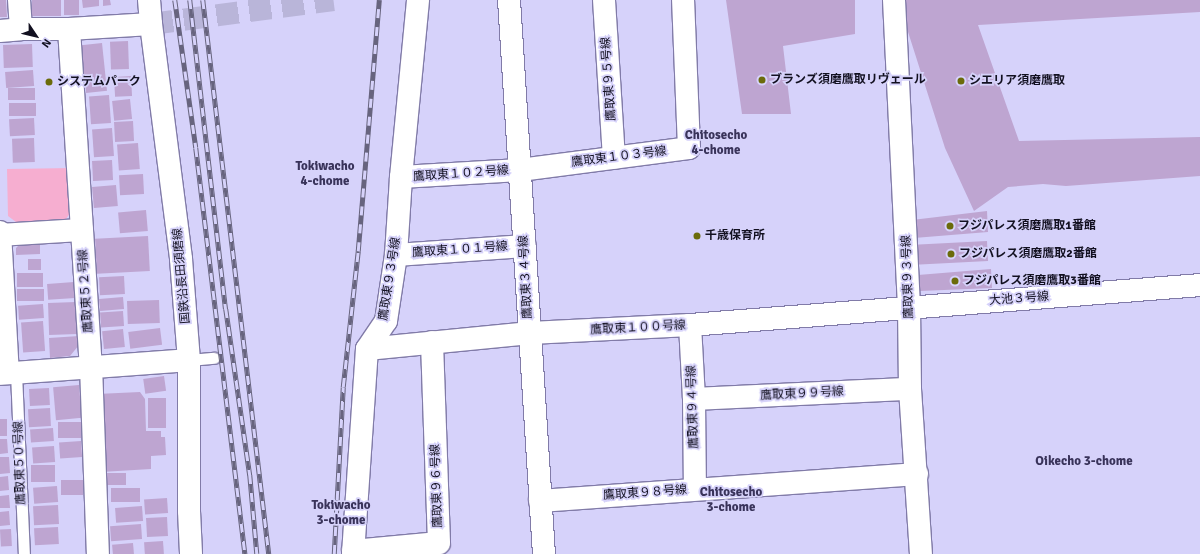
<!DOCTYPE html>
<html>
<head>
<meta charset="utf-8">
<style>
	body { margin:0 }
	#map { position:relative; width:1200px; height:554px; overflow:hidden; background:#d6d2fa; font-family:Signika,"Noto Sans JP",sans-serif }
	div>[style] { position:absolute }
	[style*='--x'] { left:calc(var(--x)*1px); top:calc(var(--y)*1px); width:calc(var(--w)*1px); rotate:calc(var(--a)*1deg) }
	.green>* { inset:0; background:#f6aed0 }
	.building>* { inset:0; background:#bea5d1; transform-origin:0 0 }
	.tertiary-tunnel>* { height:22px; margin-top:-11px; transform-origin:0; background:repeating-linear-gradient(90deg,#b9b5d9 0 22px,transparent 0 33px) }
	.roads { filter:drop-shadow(1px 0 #817ba8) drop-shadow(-1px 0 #817ba8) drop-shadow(0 1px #817ba8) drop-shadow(0 -1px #817ba8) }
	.service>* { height:11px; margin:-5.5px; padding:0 5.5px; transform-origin:5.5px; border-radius:5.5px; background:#fff }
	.minor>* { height:22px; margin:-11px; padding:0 11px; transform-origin:11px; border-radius:11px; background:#fff }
	.tertiary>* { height:22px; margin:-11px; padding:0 11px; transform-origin:11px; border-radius:11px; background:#fff }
	.rail>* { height:4.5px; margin-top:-2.25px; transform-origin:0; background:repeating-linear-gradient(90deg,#d6d2fa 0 9px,#67647e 0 18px); box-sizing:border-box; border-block:1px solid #67647e }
	.dots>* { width:11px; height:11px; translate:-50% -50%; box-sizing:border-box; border:2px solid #d6d2fa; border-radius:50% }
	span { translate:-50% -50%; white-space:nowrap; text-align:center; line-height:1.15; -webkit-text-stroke:3.5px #d6d2fa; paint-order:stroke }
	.street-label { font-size:12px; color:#121020 }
	.poi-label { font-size:12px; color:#121020; font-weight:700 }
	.left { translate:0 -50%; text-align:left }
	.neighbourhood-label { font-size:13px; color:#39335a; font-weight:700 }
	.north { position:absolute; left:16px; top:16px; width:40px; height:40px; -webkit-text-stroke:3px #d6d2fa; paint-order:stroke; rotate:125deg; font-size:11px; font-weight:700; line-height:16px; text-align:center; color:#121020 }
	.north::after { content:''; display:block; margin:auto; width:14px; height:18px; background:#121020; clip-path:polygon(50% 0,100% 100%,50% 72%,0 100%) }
</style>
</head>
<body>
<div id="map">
	<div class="green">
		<div style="clip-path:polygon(73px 168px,73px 209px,66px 219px,20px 225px,8px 216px,7px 169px)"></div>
	</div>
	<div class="building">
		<div style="clip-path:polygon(0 0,6px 0,7px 17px,0 17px)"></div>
		<div style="left:32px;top:0;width:29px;height:16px"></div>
		<div style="left:64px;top:0;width:15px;height:15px"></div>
		<div style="clip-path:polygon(82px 0,99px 0,99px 6px,83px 8px)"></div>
		<div style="clip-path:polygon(103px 0,110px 0,111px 5px,103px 6px)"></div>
		<div style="clip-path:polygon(726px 0,855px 0,855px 34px,783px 46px,791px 114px,742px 114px)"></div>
		<div style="clip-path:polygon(901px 0,1200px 0,1200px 12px,978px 25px,1019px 141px,1200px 137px,1200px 176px,1066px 186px,1043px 184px,1008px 187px,974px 211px,945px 148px,902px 13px)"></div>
		<div style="left:128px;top:41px;width:28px;height:18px;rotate:88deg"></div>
		<div style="left:102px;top:43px;width:48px;height:21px;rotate:84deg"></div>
		<div style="left:32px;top:44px;width:23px;height:29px;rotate:88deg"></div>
		<div style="left:33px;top:70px;width:16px;height:28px;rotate:86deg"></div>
		<div style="left:131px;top:76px;width:20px;height:17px;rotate:87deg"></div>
		<div style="left:35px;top:88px;width:12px;height:27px;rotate:90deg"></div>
		<div style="left:109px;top:95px;width:28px;height:20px;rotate:86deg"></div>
		<div style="left:130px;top:99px;width:20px;height:18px;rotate:84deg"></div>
		<div style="left:9px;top:103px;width:27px;height:13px"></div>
		<div style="left:34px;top:118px;width:17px;height:25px;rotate:87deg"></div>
		<div style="left:133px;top:121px;width:20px;height:19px;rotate:87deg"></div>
		<div style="left:112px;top:128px;width:28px;height:20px;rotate:86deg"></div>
		<div style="left:34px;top:138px;width:24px;height:22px;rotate:88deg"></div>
		<div style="left:138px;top:143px;width:26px;height:21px;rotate:86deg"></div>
		<div style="left:112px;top:160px;width:20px;height:20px;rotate:87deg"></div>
		<div style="left:143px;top:174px;width:20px;height:24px;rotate:87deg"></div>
		<div style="left:116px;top:185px;width:21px;height:24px;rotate:85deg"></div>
		<div style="left:146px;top:210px;width:21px;height:28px;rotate:85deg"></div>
		<div style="clip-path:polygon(987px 211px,988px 232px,914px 238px,912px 220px)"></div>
		<div style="left:148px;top:236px;width:35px;height:53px;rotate:87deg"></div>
		<div style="clip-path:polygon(40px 241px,40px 254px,16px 255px,16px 248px,22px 242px)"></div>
		<div style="left:987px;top:241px;width:20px;height:73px;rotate:87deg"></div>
		<div style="left:28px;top:259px;width:13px;height:11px"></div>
		<div style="clip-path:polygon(991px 269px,992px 288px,920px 291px,918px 275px)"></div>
		<div style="left:43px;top:273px;width:14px;height:26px;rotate:90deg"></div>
		<div style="left:124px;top:276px;width:18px;height:25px;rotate:87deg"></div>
		<div style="left:74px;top:282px;width:16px;height:27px;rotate:86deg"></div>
		<div style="left:44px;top:289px;width:12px;height:27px;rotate:90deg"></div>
		<div style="left:123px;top:297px;width:12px;height:24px;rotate:85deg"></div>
		<div style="left:159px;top:300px;width:23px;height:32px;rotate:88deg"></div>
		<div style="left:76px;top:302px;width:32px;height:28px;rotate:88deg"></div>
		<div style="left:43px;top:304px;width:14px;height:25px;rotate:86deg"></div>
		<div style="left:123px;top:311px;width:15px;height:23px;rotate:86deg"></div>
		<div style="left:43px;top:321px;width:30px;height:22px;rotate:86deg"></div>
		<div style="left:160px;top:328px;width:17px;height:32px;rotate:83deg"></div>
		<div style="left:123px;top:329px;width:18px;height:21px;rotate:84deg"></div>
		<div style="clip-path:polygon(79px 336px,79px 345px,70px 356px,50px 358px,49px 338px)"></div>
		<div style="left:164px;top:376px;width:15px;height:21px;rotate:82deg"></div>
		<div style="left:79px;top:385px;width:33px;height:26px;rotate:85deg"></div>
		<div style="left:49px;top:388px;width:17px;height:20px;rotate:87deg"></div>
		<div style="clip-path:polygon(140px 392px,145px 399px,146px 431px,161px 431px,161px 437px,165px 437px,166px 455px,151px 456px,151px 469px,101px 472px,97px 394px)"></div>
		<div style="left:148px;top:398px;width:18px;height:30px"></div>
		<div style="left:50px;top:408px;width:18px;height:22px;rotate:87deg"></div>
		<div style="left:7px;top:419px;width:17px;height:7px;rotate:90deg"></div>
		<div style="left:81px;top:422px;width:16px;height:23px;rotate:90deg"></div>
		<div style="left:53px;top:428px;width:13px;height:23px;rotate:86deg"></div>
		<div style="clip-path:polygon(0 439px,7px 439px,8px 453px,0 454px)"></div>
		<div style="left:81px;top:441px;width:16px;height:22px;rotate:86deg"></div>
		<div style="left:54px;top:446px;width:16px;height:22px;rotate:86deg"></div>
		<div style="clip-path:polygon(0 457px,9px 457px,10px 473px,0 474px)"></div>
		<div style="left:55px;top:465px;width:17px;height:24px;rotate:90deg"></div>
		<div style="left:126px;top:473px;width:12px;height:19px;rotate:90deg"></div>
		<div style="clip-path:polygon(8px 476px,9px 490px,0 491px,0 477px)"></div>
		<div style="left:83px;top:480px;width:15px;height:22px;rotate:90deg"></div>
		<div style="left:57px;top:486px;width:16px;height:24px;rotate:86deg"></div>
		<div style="left:140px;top:488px;width:14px;height:29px;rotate:90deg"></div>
		<div style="clip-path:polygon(9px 495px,10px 508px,0 508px,0 496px)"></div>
		<div style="left:167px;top:498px;width:15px;height:23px;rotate:86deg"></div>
		<div style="left:58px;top:505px;width:19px;height:25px;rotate:87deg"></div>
		<div style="left:142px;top:506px;width:15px;height:27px;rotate:86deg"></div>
		<div style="clip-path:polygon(9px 511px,10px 525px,0 526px,0 512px)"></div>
		<div style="left:167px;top:517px;width:19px;height:21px;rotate:87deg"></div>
		<div style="left:141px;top:524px;width:15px;height:31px;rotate:86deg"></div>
		<div style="left:58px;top:527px;width:17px;height:24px;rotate:87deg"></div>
		<div style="left:11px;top:529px;width:17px;height:11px;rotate:87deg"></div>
		<div style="left:163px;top:541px;width:13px;height:19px;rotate:86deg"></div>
		<div style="left:133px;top:543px;width:11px;height:21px;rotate:85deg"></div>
	</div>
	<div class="tertiary-tunnel">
		<div style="--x:151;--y:24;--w:184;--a:-7.5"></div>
	</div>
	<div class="roads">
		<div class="service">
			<div style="--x:189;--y:360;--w:25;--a:-5"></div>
			<div style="--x:16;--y:373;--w:181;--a:87.5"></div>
		</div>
		<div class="minor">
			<div style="--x:19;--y:0;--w:29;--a:86"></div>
			<div style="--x:509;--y:0;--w:555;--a:86.39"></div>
			<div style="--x:604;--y:0;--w:158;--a:86.4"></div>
			<div style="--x:894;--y:0;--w:307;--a:87.2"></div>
			<div style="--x:909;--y:307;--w:82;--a:89.3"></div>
			<div style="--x:910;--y:389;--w:165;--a:86.2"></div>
			<div style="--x:69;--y:29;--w:338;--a:86.3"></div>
			<div style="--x:91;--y:366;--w:188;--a:87.9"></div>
			<div style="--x:0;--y:31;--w:21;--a:-5"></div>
			<div style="--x:21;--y:29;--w:48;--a:0"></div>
			<div style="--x:69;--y:29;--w:82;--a:-3.5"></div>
			<div style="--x:401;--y:177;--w:119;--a:-3.4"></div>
			<div style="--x:520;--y:170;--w:170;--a:-7.4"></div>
			<div style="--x:689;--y:148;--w:148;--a:-92.3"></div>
			<div style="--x:0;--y:232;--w:141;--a:86.8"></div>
			<div style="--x:0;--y:235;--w:82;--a:-3.5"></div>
			<div style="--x:396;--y:255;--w:129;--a:-4"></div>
			<div style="--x:690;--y:325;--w:74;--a:86.9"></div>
			<div style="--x:694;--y:399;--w:90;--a:89.4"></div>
			<div style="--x:367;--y:349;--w:164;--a:-5.6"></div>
			<div style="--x:530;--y:333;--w:160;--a:-2.9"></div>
			<div style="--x:690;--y:325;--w:512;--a:-4.48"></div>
			<div style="--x:0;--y:374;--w:190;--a:-4.2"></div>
			<div style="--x:694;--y:399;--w:216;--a:-2.7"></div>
			<div style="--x:540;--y:501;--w:378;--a:-4.1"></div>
			<div style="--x:353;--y:551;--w:86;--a:-5.3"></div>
			<div style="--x:439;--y:543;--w:201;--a:-92"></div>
			<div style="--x:353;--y:554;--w:205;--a:-86.1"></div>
			<div style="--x:367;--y:349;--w:34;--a:-56"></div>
			<div style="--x:386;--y:321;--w:67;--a:-81.4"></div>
			<div style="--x:396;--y:255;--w:78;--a:-86.3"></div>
			<div style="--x:401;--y:177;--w:178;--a:-84.5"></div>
		</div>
		<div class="tertiary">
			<div style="--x:149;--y:0;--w:24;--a:85"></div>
			<div style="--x:151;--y:24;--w:237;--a:82.7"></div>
			<div style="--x:181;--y:259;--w:101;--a:85.5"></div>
			<div style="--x:189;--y:360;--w:151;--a:90"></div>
			<div style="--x:189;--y:511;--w:43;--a:87.3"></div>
		</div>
	</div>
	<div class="rail">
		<div style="--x:175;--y:0;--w:149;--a:81.9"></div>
		<div style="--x:196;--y:148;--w:409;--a:83.1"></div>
		<div style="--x:190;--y:0;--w:311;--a:83.4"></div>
		<div style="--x:226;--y:309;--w:168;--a:81.8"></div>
		<div style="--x:250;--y:475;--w:79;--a:84.9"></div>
		<div style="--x:203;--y:0;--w:558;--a:83.21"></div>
		<div style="--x:334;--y:554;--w:167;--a:-86.9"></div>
		<div style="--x:343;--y:387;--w:137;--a:-83.7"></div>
		<div style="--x:358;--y:251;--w:252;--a:-85.2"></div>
	</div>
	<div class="dots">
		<div style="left:762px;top:80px;background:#6b6b0a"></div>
		<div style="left:961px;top:81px;background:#6b6b0a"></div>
		<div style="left:49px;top:82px;background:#6b6b0a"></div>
		<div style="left:950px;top:226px;background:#6b6b0a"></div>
		<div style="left:697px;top:236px;background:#6b6b0a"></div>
		<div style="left:951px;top:254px;background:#6b6b0a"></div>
		<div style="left:955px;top:281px;background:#6b6b0a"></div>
	</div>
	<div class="street-label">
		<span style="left:609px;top:79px;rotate:-94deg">鷹取東９５号線</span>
		<span style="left:619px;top:157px;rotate:-7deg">鷹取東１０３号線</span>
		<span style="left:461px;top:174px;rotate:-4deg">鷹取東１０２号線</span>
		<span style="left:460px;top:250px;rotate:-4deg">鷹取東１０１号線</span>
		<span style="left:182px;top:276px;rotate:-95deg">国鉄沿長田須磨線</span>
		<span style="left:526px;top:277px;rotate:-93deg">鷹取東３４号線</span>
		<span style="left:908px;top:277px;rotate:-92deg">鷹取東９３号線</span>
		<span style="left:390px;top:279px;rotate:-81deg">鷹取東９３号線</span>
		<span style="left:86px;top:291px;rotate:-94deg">鷹取東５２号線</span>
		<span style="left:1019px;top:299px;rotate:-4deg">大池３号線</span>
		<span style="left:638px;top:328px;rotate:-3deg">鷹取東１００号線</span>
		<span style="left:802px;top:394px;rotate:-3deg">鷹取東９９号線</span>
		<span style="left:693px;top:407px;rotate:-92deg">鷹取東９４号線</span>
		<span style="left:20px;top:463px;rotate:-92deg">鷹取東５０号線</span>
		<span style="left:437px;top:486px;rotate:-92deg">鷹取東９６号線</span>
		<span style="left:645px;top:493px;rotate:-4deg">鷹取東９８号線</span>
	</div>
	<div class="poi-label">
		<span class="left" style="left:770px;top:80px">ブランズ須磨鷹取リヴェール</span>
		<span class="left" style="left:969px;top:81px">シエリア須磨鷹取</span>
		<span class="left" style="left:57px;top:82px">システムパーク</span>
		<span class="left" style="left:958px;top:226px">フジパレス須磨鷹取1番館</span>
		<span class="left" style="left:705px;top:236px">千歳保育所</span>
		<span class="left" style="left:959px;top:254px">フジパレス須磨鷹取2番館</span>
		<span class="left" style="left:963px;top:281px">フジパレス須磨鷹取3番館</span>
	</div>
	<div class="neighbourhood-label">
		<span style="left:716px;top:143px">Chitosecho<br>4-chome</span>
		<span style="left:325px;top:174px">Tokiwacho<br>4-chome</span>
		<span style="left:1084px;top:461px">Oikecho 3-chome</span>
		<span style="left:731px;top:500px">Chitosecho<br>3-chome</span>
		<span style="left:341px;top:513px">Tokiwacho<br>3-chome</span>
	</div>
	<div class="north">N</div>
</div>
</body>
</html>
